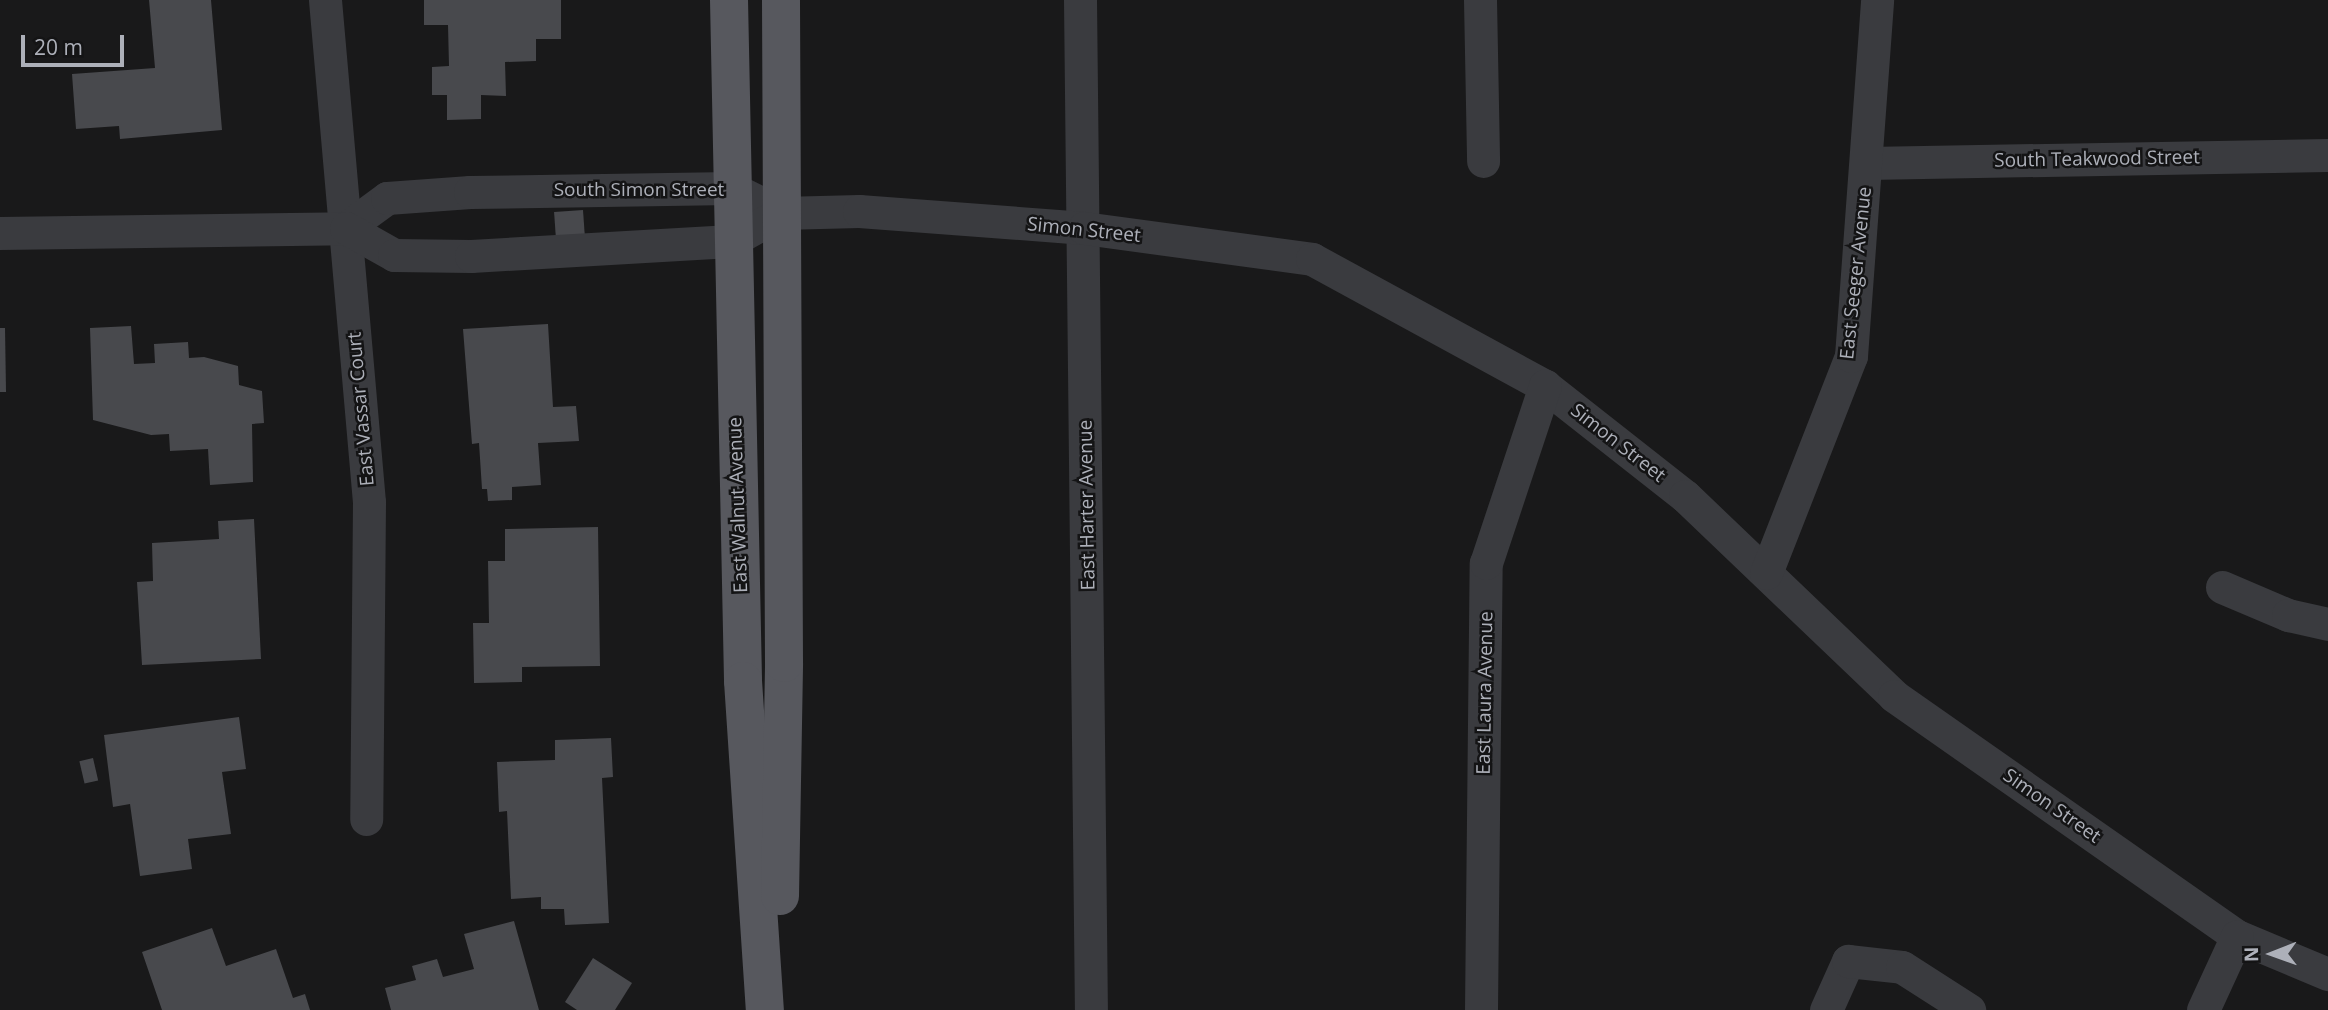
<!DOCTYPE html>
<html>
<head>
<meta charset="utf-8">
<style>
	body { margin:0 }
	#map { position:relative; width:2328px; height:1010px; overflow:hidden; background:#19191a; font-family:"Open Sans",sans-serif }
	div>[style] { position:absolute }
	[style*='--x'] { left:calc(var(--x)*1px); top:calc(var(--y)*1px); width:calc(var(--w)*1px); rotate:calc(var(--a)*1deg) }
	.building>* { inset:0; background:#48494d; transform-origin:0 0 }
	.minor>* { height:33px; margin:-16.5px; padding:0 16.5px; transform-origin:16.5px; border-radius:16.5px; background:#3a3b3f }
	.major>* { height:38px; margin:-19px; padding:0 19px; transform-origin:19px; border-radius:19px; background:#57585e }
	span { translate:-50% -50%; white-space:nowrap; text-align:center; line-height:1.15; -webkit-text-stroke:5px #141415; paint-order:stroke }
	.street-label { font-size:19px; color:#adb0b9 }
	.north { position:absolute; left:2237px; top:919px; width:70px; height:70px; -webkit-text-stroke:5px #141415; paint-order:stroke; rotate:269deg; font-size:19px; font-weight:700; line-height:28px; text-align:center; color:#adb0b9 }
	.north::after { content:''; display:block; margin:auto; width:24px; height:32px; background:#adb0b9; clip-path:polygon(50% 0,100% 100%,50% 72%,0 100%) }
	.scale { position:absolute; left:21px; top:35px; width:103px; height:32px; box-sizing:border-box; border:4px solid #adb0b9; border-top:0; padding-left:9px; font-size:21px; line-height:24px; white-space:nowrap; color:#adb0b9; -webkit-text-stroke:5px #141415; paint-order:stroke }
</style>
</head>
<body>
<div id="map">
	<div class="building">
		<div style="clip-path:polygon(149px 0,211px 0,222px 130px,120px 139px,119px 126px,76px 129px,72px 74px,155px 68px)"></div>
		<div style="clip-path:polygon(424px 0,561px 0,561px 39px,536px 39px,536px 61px,505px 62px,506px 96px,481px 95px,481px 119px,447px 120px,447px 95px,432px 95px,432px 67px,449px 66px,448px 25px,424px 25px)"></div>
		<div style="left:583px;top:210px;width:28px;height:29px;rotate:86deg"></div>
		<div style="clip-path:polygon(548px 324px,553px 407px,576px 406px,579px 441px,538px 443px,541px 485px,512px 487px,512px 500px,488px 501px,487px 489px,482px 489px,479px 443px,472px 444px,463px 329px)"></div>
		<div style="clip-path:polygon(131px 326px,134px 364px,155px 363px,154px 344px,188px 342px,189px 358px,204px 357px,238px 366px,239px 385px,262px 391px,264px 423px,252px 424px,253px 482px,210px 485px,208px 449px,170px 451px,169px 434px,151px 435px,93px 420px,90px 328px)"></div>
		<div style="clip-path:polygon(0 328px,5px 328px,6px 392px,0 392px)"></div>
		<div style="clip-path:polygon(254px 519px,261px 659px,142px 665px,137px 582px,153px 581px,152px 543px,219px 539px,218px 521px)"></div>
		<div style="clip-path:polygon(598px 527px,600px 666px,522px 667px,522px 682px,474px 683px,473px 623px,489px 623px,488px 561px,505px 561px,505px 529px)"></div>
		<div style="clip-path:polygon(239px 717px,246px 769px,222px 772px,231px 834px,188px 839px,192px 869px,140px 876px,130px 804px,113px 807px,104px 735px)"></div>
		<div style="clip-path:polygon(611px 738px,613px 777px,602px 778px,609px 923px,565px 925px,564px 909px,541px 909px,541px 897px,511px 899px,507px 811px,499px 812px,497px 762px,555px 760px,555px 740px)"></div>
		<div style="left:93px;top:758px;width:23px;height:14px;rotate:77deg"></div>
		<div style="clip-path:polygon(514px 921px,539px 1010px,391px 1010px,385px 988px,416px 980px,412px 966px,437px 959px,443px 977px,474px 969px,464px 934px)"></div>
		<div style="clip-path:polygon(212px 928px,226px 966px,276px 949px,293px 998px,305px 994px,310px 1010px,162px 1010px,142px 952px)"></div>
		<div style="clip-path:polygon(593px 958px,632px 983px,615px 1010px,577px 1010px,565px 1002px)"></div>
	</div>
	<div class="minor">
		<div style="--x:325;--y:0;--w:504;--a:84.99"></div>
		<div style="--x:369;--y:502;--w:317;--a:90.5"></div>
		<div style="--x:1080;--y:0;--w:1010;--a:89.38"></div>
		<div style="--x:1480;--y:0;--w:161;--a:88.9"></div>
		<div style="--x:1867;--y:163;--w:461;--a:-1"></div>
		<div style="--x:346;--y:228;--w:51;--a:-36.2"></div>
		<div style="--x:387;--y:198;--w:83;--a:-4.1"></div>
		<div style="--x:470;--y:192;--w:261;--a:-0.9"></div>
		<div style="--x:731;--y:188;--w:56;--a:26.6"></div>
		<div style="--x:781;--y:213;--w:78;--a:-1.5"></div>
		<div style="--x:859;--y:211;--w:226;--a:4.3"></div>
		<div style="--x:1084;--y:228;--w:230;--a:7.7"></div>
		<div style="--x:1312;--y:259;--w:265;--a:28.6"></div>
		<div style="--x:1545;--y:386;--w:178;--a:38.2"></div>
		<div style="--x:1685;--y:496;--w:289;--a:43.7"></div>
		<div style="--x:1894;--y:696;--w:419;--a:35"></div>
		<div style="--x:2237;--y:936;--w:99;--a:22.7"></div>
		<div style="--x:0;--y:233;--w:346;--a:-0.8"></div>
		<div style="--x:346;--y:228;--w:55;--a:29.4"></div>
		<div style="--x:394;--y:255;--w:77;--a:0.7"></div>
		<div style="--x:471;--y:256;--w:260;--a:-3.3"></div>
		<div style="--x:731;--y:241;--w:57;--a:-29.2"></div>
		<div style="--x:1766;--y:573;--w:233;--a:-68.6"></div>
		<div style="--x:1851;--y:356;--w:357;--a:-85.8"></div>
		<div style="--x:2222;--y:587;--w:72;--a:23"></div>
		<div style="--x:2288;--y:615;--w:41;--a:12.7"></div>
		<div style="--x:1481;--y:1010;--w:447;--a:-89.4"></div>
		<div style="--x:1486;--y:563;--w:187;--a:-71.6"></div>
		<div style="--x:1826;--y:1010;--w:54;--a:-65.8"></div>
		<div style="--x:1848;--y:961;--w:54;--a:6.3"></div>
		<div style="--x:1902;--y:967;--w:80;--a:32.7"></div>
		<div style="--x:2203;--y:1010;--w:81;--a:-65.3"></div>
	</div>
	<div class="major">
		<div style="--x:729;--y:0;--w:681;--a:88.82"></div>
		<div style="--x:743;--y:681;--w:330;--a:86.2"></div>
		<div style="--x:780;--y:896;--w:233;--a:-89"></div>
		<div style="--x:784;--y:663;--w:663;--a:-90.26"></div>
	</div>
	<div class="street-label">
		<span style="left:2097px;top:159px;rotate:-1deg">South Teakwood Street</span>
		<span style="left:639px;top:190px">South Simon Street</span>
		<span style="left:1084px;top:230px;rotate:6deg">Simon Street</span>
		<span style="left:1856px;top:273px;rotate:-84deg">East Seeger Avenue</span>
		<span style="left:361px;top:409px;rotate:-95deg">East Vassar Court</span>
		<span style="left:1618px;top:443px;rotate:38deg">Simon Street</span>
		<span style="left:738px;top:505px;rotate:-92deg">East Walnut Avenue</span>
		<span style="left:1087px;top:505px;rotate:-91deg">East Harter Avenue</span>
		<span style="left:1485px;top:693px;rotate:-89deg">East Laura Avenue</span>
		<span style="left:2052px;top:806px;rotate:35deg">Simon Street</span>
	</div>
	<div class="north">N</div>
	<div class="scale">20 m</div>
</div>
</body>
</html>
